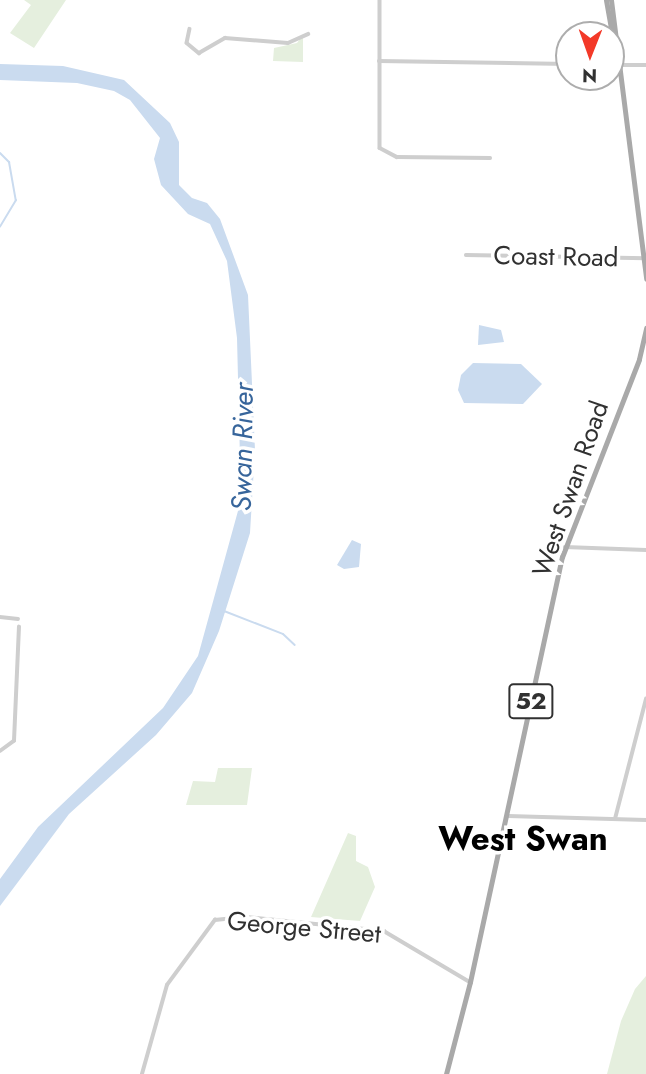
<!DOCTYPE html>
<style>
body{margin:0}
#map{position:relative;width:646px;height:1074px;overflow:hidden;background:#fff;font-family:Jost,sans-serif}
div>[style]{position:absolute}
[style*='--x']{left:calc(var(--x)*1px);top:calc(var(--y)*1px);width:calc(var(--w)*1px);rotate:calc(var(--a)*1deg)}
.green>*{inset:0;background:#e5efde}
.water>*{inset:0;background:#cadbef}
.stream>*{height:2px;margin:-1px;padding:0 1px;transform-origin:1px;border-radius:1px;background:#cadbef}
.minor>*{height:3.5px;margin:-1.75px;padding:0 1.75px;transform-origin:1.75px;border-radius:1.75px;background:#cecece}
.major>*{height:5px;margin:-2.5px;padding:0 2.5px;transform-origin:2.5px;border-radius:2.5px;background:#a9a9a9}
span{translate:-50% -50%;white-space:nowrap;text-align:center;line-height:1.15;-webkit-text-stroke:7px #fff;paint-order:stroke}
.shield-label span{padding:2px 5px;background:#fff;border:2px solid;border-radius:5px;-webkit-text-stroke-width:0}
.shield-label{font-size:24px;color:#313131;font-weight:700}
.street-label{font-size:26px;color:#313131}
.water-label{font-size:28px;color:#37659b;font-style:italic}
.district-label{font-size:33px;color:#000;font-weight:700}
.north{position:absolute;left:555px;top:21px;width:70px;height:70px;box-sizing:border-box;background:#fff;border:2px solid #adadad;border-radius:50%;rotate:181deg;font-size:19px;font-weight:700;line-height:28px;text-align:center;color:#313131}
.north::after{content:'';display:block;margin:auto;width:24px;height:32px;background:#f33928;clip-path:polygon(50% 0,100% 100%,50% 72%,0 100%)}
</style>
<div id="map">
<div class="green">
<div style="clip-path:polygon(24px 0,66px 0,34px 48px,10px 33px,31px 5px)"></div>
<div style="clip-path:polygon(303px 35px,303px 62px,273px 61px,274px 48px,297px 43px)"></div>
<div style="clip-path:polygon(218px 768px,252px 768px,247px 805px,186px 805px,193px 781px,215px 782px)"></div>
<div style="clip-path:polygon(348px 833px,356px 836px,356px 861px,368px 867px,375px 887px,360px 921px,311px 917px)"></div>
<div style="clip-path:polygon(646px 976px,646px 1074px,607px 1074px,621px 1021px,635px 989px)"></div>
</div>
<div class="water">
<div style="clip-path:polygon(0 64px,63px 66px,124px 80px,170px 123px,179px 142px,179px 185px,192px 198px,207px 203px,220px 219px,248px 295px,255px 450px,250px 533px,219px 631px,192px 693px,156px 735px,69px 814px,0 906px,0 879px,38px 827px,163px 708px,198px 656px,241px 500px,237px 338px,227px 261px,210px 224px,188px 214px,161px 185px,154px 159px,160px 138px,130px 100px,114px 91px,77px 83px,0 80px)"></div>
<div style="clip-path:polygon(479px 325px,501px 330px,504px 342px,478px 345px)"></div>
<div style="clip-path:polygon(473px 363px,521px 364px,542px 384px,523px 404px,464px 403px,458px 390px,461px 375px)"></div>
<div style="clip-path:polygon(352px 540px,361px 544px,359px 567px,344px 569px,337px 565px)"></div>
</div>
<div class="stream">
<div style="--x:0;--y:153;--w:13;--a:45"></div>
<div style="--x:9;--y:162;--w:39;--a:80"></div>
<div style="--x:16;--y:200;--w:31;--a:121"></div>
<div style="--x:224;--y:611;--w:63;--a:21.3"></div>
<div style="--x:283;--y:634;--w:16;--a:43"></div>
</div>
<div class="minor">
<div style="--x:380;--y:0;--w:148;--a:90"></div>
<div style="--x:380;--y:148;--w:19;--a:28"></div>
<div style="--x:397;--y:157;--w:93;--a:0.6"></div>
<div style="--x:190;--y:29;--w:14;--a:102"></div>
<div style="--x:187;--y:43;--w:16;--a:40"></div>
<div style="--x:199;--y:53;--w:30;--a:-30"></div>
<div style="--x:225;--y:38;--w:63;--a:4.5"></div>
<div style="--x:288;--y:43;--w:22;--a:-24"></div>
<div style="--x:379;--y:61;--w:190;--a:0.9"></div>
<div style="--x:611;--y:65;--w:35;--a:0"></div>
<div style="--x:466;--y:255;--w:180;--a:1"></div>
<div style="--x:565;--y:547;--w:81;--a:2.1"></div>
<div style="--x:0;--y:617;--w:18;--a:6"></div>
<div style="--x:0;--y:751;--w:17;--a:-36"></div>
<div style="--x:14;--y:741;--w:114;--a:-87.5"></div>
<div style="--x:507;--y:816;--w:139;--a:1.6"></div>
<div style="--x:615;--y:819;--w:124;--a:-75.5"></div>
<div style="--x:142;--y:1074;--w:92;--a:-74.3"></div>
<div style="--x:167;--y:985;--w:81;--a:-53.6"></div>
<div style="--x:215;--y:920;--w:31;--a:-6"></div>
<div style="--x:246;--y:917;--w:139;--a:5.8"></div>
<div style="--x:384;--y:931;--w:100;--a:30.7"></div>
</div>
<div class="major">
<div style="--x:606;--y:0;--w:29;--a:80"></div>
<div style="--x:611;--y:0;--w:281;--a:82.8"></div>
<div style="--x:446;--y:1074;--w:95;--a:-75.4"></div>
<div style="--x:470;--y:982;--w:435;--a:-77.8"></div>
<div style="--x:562;--y:557;--w:212;--a:-68.7"></div>
<div style="--x:639;--y:359;--w:32;--a:-77"></div>
</div>
<div class="shield-label">
<span style="left:531px;top:701px">52</span>
</div>
<div class="street-label">
<span style="left:556px;top:257px;rotate:1deg">Coast Road</span>
<span style="left:571px;top:489px;rotate:-71deg">West Swan Road</span>
<span style="left:304px;top:928px;rotate:5deg">George Street</span>
</div>
<div class="water-label">
<span style="left:243px;top:447px;rotate:-89deg">Swan River</span>
</div>
<div class="district-label">
<span style="left:523px;top:839px">West Swan</span>
</div>
<div class="north">N</div>
</div>
